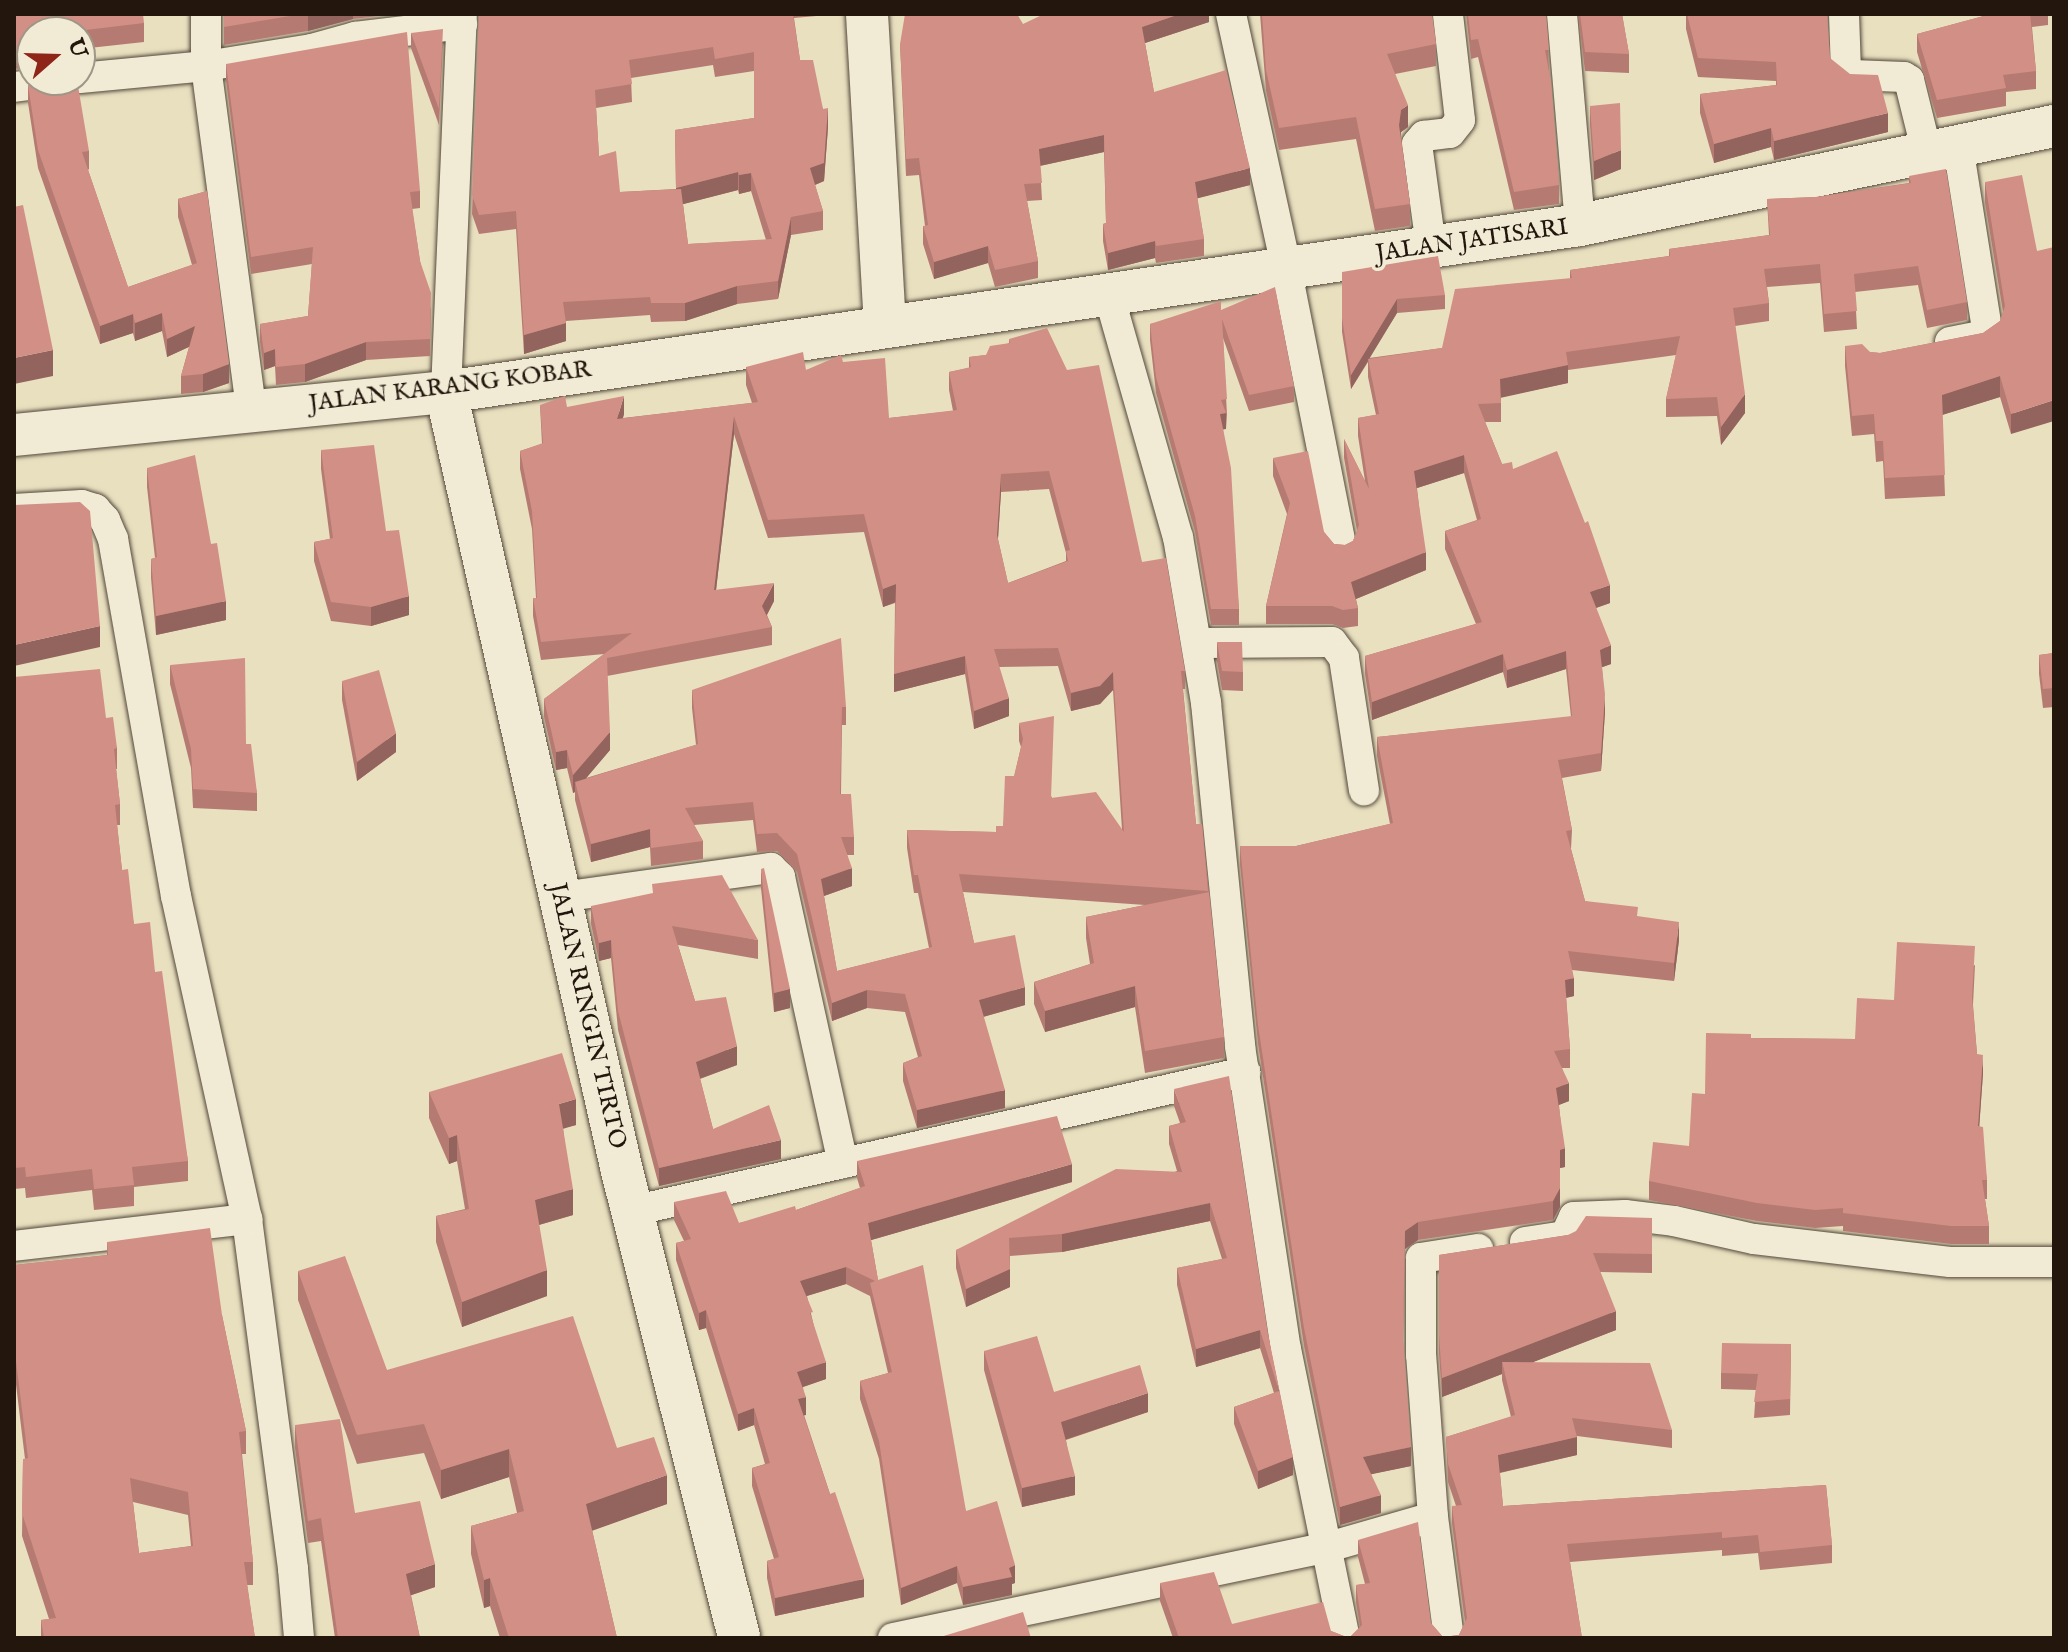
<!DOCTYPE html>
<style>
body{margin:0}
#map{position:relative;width:2068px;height:1652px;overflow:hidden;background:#e9e0c0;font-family:"IM FELL English",serif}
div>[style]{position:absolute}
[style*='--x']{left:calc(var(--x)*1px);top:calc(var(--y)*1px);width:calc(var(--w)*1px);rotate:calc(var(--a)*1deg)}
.roads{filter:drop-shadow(0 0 2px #54483a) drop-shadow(0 0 2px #54483a)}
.street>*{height:30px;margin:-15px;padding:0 15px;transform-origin:15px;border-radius:15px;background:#f1ebd6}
.secondary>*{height:42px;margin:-21px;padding:0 21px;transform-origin:21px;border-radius:21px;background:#f1ebd6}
.wall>*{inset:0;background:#b57b72}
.shaded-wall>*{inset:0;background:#93645d}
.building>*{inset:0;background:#d28f85}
span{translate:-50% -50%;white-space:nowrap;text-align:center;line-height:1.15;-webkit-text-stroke:7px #f1ebd6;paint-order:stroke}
.street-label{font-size:24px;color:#23160d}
.frame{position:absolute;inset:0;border:16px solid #23160d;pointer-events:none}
.north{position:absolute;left:16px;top:16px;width:80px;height:80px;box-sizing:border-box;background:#f1ebd6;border:2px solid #9f9686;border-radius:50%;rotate:70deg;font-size:22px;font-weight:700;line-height:32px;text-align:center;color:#23160d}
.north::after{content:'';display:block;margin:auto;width:28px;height:36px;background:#8f2418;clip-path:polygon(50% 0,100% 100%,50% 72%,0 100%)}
</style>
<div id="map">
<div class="roads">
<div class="street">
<div style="--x:206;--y:14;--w:52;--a:90"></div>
<div style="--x:206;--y:66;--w:347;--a:82.5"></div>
<div style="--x:1231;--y:14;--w:259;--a:77.7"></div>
<div style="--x:1286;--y:267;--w:284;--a:78.8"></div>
<div style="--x:1562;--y:14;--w:212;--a:85.1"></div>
<div style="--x:1844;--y:14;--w:56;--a:88"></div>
<div style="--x:1846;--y:70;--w:8;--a:40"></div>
<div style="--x:1852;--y:75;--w:52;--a:2.2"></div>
<div style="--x:1904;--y:77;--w:6;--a:31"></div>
<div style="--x:1909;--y:80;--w:75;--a:76.1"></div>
<div style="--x:80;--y:78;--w:127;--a:-5.4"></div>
<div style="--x:206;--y:66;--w:107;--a:-9.1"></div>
<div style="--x:312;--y:49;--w:45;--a:-15.6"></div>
<div style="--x:355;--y:37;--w:108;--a:-6.9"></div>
<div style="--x:14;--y:87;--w:53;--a:-7.5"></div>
<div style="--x:1431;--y:246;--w:103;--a:-97.8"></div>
<div style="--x:1417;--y:144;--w:11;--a:-49"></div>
<div style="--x:1424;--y:136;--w:26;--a:-7"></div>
<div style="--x:1450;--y:133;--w:16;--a:-52"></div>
<div style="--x:1460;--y:120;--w:107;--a:-96.5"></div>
<div style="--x:1108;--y:292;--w:255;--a:74.1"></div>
<div style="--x:1178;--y:537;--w:168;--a:80.4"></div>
<div style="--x:1206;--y:703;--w:345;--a:84.3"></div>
<div style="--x:1240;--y:1046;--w:306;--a:81.4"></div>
<div style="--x:1286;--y:1349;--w:295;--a:78.5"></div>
<div style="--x:1950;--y:342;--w:31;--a:-11"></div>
<div style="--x:1980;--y:336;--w:10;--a:-45"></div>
<div style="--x:1987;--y:329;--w:185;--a:-99"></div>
<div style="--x:446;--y:392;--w:378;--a:-87.6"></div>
<div style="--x:14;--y:509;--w:68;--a:-3.4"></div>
<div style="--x:82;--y:505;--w:14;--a:17"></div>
<div style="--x:95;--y:509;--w:15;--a:48"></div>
<div style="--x:105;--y:520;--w:21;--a:67"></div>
<div style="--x:113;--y:539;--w:363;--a:80"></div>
<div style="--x:176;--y:896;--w:331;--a:77.6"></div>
<div style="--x:247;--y:1219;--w:353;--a:82.5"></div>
<div style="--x:293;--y:1569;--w:69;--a:85"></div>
<div style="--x:1202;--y:643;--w:130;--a:-0.4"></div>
<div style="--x:1332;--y:642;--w:20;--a:53"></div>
<div style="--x:1344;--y:658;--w:134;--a:81.4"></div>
<div style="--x:561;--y:897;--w:212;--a:-7.9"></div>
<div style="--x:771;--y:868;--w:13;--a:45"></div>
<div style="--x:780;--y:877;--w:293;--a:77.6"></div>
<div style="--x:632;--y:1211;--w:629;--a:-12.78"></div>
<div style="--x:1525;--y:1242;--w:40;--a:-8.5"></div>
<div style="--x:1565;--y:1236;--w:21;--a:-65"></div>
<div style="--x:1574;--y:1217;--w:51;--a:-2.2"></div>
<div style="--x:1625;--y:1215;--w:49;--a:7"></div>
<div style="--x:1674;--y:1221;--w:82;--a:12.7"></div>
<div style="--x:1754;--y:1239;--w:197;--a:6.7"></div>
<div style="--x:1950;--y:1262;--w:104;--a:0"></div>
<div style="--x:14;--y:1246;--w:235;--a:-6.6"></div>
<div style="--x:1433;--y:1517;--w:122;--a:82.5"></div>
<div style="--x:893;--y:1638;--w:441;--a:-11.8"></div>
<div style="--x:1325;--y:1548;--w:112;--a:-16"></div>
<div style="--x:1433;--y:1517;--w:162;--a:-94.2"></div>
<div style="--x:1421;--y:1355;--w:97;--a:-90"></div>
<div style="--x:1421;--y:1258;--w:58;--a:-9"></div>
</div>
<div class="secondary">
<div style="--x:867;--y:14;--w:312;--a:86.7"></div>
<div style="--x:446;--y:392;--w:799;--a:77.27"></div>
<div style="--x:622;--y:1171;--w:481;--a:75.9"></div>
<div style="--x:14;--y:435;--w:434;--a:-5.7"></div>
<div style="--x:446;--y:392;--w:1146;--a:-8.38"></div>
<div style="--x:1580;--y:225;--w:484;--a:-11.8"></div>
</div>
</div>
<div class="wall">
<div style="clip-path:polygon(14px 14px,144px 23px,144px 42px,80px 49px,80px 32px,32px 32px,32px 67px,14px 69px)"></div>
<div style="clip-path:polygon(224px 14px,395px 14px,353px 19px,308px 31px,224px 45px)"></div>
<div style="clip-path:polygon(evenodd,479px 14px,839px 14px,794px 18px,800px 60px,823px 109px,828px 127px,824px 181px,815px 185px,823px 211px,823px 230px,791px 235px,778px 299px,737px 304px,685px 321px,651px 322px,650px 315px,566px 321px,566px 341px,524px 354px,516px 229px,479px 234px,472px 214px,479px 14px,713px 65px,715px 77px,754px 71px,754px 118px,675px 130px,676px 189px,620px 192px,599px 156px,596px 108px,632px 102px,631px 78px,713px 65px,479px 14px,738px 190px,739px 194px,751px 191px,766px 240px,688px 244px,683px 204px,738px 190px)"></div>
<div style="clip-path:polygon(1209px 14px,1209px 22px,1145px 43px,1154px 92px,1250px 185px,1197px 198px,1204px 239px,1204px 256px,1156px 263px,1155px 258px,1108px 270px,1103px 241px,1103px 224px,1106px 223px,1104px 152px,1040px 166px,1042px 200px,1027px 201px,1038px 261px,1038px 278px,995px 287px,988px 263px,934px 279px,923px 244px,923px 226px,925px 226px,919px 175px,906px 176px,900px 44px,1023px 24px)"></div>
<div style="clip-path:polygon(1260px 14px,1432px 14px,1436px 44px,1436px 66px,1395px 74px,1408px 127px,1401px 132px,1401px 136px,1410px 204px,1410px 226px,1375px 231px,1356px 139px,1279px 150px,1266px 91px)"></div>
<div style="clip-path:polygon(1466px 14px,1546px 14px,1549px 68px,1559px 185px,1559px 204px,1514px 210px,1478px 57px,1471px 59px)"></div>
<div style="clip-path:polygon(1578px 14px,1622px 14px,1629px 54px,1629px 73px,1585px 71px)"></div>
<div style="clip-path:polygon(1686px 14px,1827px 14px,1830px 58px,1888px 132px,1774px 160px,1771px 147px,1714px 163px,1700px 113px,1700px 94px,1776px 85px,1776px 81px,1698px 77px,1686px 29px)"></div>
<div style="clip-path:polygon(1991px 14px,2048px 14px,2048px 25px,2032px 27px,2036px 71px,2036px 89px,2006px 92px,2006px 106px,1937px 118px,1917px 52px,1917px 34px)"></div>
<div style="clip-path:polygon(411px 33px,443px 44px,439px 125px,411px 48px)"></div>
<div style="clip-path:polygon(226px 64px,420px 191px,420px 208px,412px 209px,420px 261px,431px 310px,430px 356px,366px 360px,305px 382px,276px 385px,275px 366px,264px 370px,260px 342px,260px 324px,308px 316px,312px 264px,251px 274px,226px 81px)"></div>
<div style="clip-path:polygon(28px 85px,89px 151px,89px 169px,88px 170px,128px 287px,192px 265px,178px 217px,178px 199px,207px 191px,229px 383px,203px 392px,181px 394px,181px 376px,189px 347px,167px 357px,162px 331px,135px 341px,133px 333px,100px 344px,38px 168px,28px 103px)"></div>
<div style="clip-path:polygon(1590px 106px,1621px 169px,1594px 180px,1590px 125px)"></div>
<div style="clip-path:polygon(1909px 176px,1967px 302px,1967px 320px,1927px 328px,1918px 285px,1855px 292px,1857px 329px,1824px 332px,1820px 283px,1767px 287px,1769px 303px,1769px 321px,1735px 326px,1745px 413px,1721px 445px,1717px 416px,1666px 417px,1666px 399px,1676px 355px,1568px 370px,1568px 383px,1501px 397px,1501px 422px,1485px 422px,1502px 464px,1513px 469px,1610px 603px,1596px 608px,1611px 664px,1602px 667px,1605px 712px,1601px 771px,1562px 778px,1572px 830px,1571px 849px,1585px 901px,1638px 917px,1679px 940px,1674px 981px,1572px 970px,1574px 996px,1566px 998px,1570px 1049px,1570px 1068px,1562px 1068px,1569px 1101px,1559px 1105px,1565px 1167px,1560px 1168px,1560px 1207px,1553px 1220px,1418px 1240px,1405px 1249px,1403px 1341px,1411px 1466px,1371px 1474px,1381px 1513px,1340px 1525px,1304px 1346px,1258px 1044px,1240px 865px,1240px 846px,1296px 846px,1390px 824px,1377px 756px,1377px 737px,1571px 717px,1566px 669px,1507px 688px,1503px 672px,1372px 720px,1365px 674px,1365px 656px,1476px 624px,1445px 549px,1445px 531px,1477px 520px,1464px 473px,1417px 488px,1426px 570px,1356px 599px,1358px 608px,1358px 626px,1343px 628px,1332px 624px,1266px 624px,1266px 606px,1287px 514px,1273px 476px,1273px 458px,1324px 532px,1334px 544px,1345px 545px,1353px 541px,1357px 531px,1344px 458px,1344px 439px,1365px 481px,1358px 436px,1358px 418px,1376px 415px,1368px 377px,1368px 362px,1351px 389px,1342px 332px,1342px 272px,1445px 295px,1445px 309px,1397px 313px,1369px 358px,1442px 348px,1570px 279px,1570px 270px,1669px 256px,1669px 249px,1769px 235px,1767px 199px,1816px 197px,1909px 183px)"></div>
<div style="clip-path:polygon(1985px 182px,2037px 251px,2011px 434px,2000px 397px,1942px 415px,1945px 496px,1885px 499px,1883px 461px,1876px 462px,1874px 434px,1852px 436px,1845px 366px,1845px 346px,1870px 352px,1880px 353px,1983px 333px,2000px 321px,2003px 312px,1985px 203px)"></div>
<div style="clip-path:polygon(1221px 310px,1294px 386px,1294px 402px,1249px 411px,1223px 338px,1227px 415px,1226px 429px,1223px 429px,1239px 609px,1239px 625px,1211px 625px,1195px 532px,1156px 393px,1150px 340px,1150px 324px)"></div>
<div style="clip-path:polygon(evenodd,1009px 339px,1142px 562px,1185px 671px,1185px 689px,1183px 689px,1196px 824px,1202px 824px,1224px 1037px,1224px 1058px,1145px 1073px,1135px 1007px,1045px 1032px,1034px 1004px,1034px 982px,1090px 964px,1086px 938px,1086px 917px,1145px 905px,963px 892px,974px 943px,1025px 1005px,983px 1017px,1005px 1108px,917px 1128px,903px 1081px,903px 1063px,918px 1057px,905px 1012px,867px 1008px,832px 1021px,797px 872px,777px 851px,757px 852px,753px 820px,694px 825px,703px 841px,703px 859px,651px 866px,650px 847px,591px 862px,575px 800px,575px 792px,573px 793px,567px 768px,556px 770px,544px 717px,544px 699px,604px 654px,541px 660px,533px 616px,533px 598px,536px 598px,532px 529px,520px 469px,520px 451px,542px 444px,540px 405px,624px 414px,623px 418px,752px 403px,746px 385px,746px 367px,806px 370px,843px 362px,889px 418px,953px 411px,949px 390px,949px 372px,969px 368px,969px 357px,986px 355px,1009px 343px,1009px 339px,734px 434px,768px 538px,864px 532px,883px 607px,895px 603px,894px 692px,965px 674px,974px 729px,1009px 716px,999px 667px,1058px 666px,1071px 711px,1100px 704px,1113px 690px,1122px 830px,1052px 798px,1019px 723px,1019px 741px,1021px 747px,1003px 826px,996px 832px,907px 830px,907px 848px,914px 893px,918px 893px,929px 948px,837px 971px,824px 896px,852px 886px,847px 855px,854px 855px,854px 837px,841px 794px,842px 725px,846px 725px,846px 707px,692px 690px,692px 708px,696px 745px,586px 778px,610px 750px,607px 676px,772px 645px,772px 627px,767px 615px,774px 601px,716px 590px,734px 434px,1009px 339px,1049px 489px,1066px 553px,1066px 561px,1008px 583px,998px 539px,1001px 492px,1049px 489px)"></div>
<div style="clip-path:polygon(321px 450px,386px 531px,409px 615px,371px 626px,331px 621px,314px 561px,314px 542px,330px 539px,321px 469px)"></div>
<div style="clip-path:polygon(147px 468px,211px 544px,226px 620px,156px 635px,151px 578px,151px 559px,155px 558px,147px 487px)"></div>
<div style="clip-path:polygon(1217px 642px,1243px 672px,1243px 691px,1222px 690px,1217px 661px)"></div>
<div style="clip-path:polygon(2054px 653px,2054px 707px,2043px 708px,2039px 674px,2039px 655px)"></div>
<div style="clip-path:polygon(170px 665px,246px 744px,257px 793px,257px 811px,193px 808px,191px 768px,170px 684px)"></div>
<div style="clip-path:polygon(14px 677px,106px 718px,117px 748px,117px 769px,116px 769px,120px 804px,120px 825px,117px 825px,122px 870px,134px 924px,155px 972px,188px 1161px,188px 1181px,134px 1187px,134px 1206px,94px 1210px,92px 1190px,26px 1198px,25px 1188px,14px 1189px)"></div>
<div style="clip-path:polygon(342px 681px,396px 752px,357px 781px,342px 700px)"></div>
<div style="clip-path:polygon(761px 869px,790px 1008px,774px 1012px,761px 888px)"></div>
<div style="clip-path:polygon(591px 906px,758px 940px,758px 959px,678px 945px,695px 1001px,737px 1065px,700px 1079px,713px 1129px,781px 1159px,659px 1186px,618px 1030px,611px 958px,599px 961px,591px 924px)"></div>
<div style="clip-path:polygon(1975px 965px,1973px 1005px,1977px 1054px,1983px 1073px,1979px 1127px,1987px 1180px,1987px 1199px,1985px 1199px,1989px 1226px,1989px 1244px,1951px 1244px,1843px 1231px,1843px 1226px,1815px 1228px,1757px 1221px,1649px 1200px,1649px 1181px,1689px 1146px,1705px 1094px,1751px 1038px,1855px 1039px,1894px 1000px)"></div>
<div style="clip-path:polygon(1174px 1089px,1268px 1334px,1293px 1475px,1258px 1489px,1234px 1424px,1234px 1407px,1274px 1393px,1260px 1348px,1196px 1367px,1177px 1285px,1177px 1268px,1222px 1259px,1210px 1221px,1062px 1252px,1010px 1256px,1010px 1287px,966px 1307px,956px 1268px,956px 1250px,1177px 1171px,1169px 1144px,1169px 1126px,1180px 1123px,1174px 1106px)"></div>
<div style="clip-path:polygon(429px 1092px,576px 1125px,563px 1128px,573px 1215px,539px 1225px,547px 1296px,462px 1327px,436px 1242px,436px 1216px,465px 1209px,457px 1161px,449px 1164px,429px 1118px)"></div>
<div style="clip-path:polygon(857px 1161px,1072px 1182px,871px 1240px,878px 1280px,966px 1511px,1015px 1583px,1012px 1584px,1012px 1595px,963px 1605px,957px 1583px,901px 1605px,879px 1459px,860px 1399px,860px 1381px,888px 1373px,870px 1296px,846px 1284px,807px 1296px,826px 1379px,803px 1387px,806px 1415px,804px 1415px,864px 1597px,775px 1616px,767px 1578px,767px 1561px,774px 1559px,752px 1486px,752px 1468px,765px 1464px,754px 1425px,738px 1431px,706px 1328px,699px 1330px,676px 1260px,676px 1243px,684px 1241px,674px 1220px,674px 1202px,739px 1223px,796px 1210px,860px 1188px,857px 1178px)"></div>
<div style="clip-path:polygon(1652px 1218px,1652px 1273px,1600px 1272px,1616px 1330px,1533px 1362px,1672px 1430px,1672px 1448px,1577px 1436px,1577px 1455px,1500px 1473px,1503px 1506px,1826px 1485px,1832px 1545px,1832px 1563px,1760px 1570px,1758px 1553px,1722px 1556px,1722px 1550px,1570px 1562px,1582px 1638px,1173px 1638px,1160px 1601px,1160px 1583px,1232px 1624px,1331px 1631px,1349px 1638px,1360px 1627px,1356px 1603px,1356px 1585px,1365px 1584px,1358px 1557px,1358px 1540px,1443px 1637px,1459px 1635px,1465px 1622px,1452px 1524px,1452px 1506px,1456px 1506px,1448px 1482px,1446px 1437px,1511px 1417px,1502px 1380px,1502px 1374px,1442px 1397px,1439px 1354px,1439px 1255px,1568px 1235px)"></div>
<div style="clip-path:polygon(evenodd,107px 1242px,222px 1315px,246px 1431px,246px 1454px,242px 1454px,253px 1562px,253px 1585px,247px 1585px,255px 1638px,41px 1638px,41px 1620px,49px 1619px,22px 1536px,23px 1459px,25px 1459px,14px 1368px,14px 1265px,107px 1255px,107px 1242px,133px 1502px,188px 1515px,191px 1546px,139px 1553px,133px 1502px)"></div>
<div style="clip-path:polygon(298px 1271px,387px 1370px,617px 1448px,667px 1504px,592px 1530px,617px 1638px,500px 1638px,490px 1606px,484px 1608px,471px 1554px,471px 1526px,517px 1513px,509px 1477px,441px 1499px,424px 1453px,357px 1464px,298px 1300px)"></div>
<div style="clip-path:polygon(1791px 1344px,1790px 1415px,1754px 1418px,1756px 1390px,1721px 1389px,1721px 1373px)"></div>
<div style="clip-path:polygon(984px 1351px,1054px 1392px,1148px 1412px,1066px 1440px,1075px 1495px,1022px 1507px,984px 1370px)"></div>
<div style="clip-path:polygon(295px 1425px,355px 1513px,435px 1587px,411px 1595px,420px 1638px,335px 1638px,321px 1541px,308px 1543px,295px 1448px)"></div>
</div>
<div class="shaded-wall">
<div style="clip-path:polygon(308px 14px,353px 14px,353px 19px,308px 31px)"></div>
<div style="clip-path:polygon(1180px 14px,1209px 14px,1209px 22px,1142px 44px,1142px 27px)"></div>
<div style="clip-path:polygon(1408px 105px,1408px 127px,1401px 132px,1399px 146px,1399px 125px,1401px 110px)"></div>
<div style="clip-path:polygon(828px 108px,828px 127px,824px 181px,810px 187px,810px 168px)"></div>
<div style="clip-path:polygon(1888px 113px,1888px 132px,1774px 160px,1774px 141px)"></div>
<div style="clip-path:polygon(1771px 128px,1771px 147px,1714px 163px,1714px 144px)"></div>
<div style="clip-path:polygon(1104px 135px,1104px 152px,1039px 166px,1039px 149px)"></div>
<div style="clip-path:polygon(1621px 150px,1621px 169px,1594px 180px,1594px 161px)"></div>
<div style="clip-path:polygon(1250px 168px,1250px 185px,1195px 199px,1195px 182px)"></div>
<div style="clip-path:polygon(738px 172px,738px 190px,676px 206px,676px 188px)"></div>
<div style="clip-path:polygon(751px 173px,751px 191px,739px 194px,739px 175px)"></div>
<div style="clip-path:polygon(791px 217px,791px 235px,778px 299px,778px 281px)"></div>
<div style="clip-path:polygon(1155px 241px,1155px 258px,1108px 270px,1108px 253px)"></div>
<div style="clip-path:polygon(988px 246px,988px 263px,934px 279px,934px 262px)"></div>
<div style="clip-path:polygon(737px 286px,737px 304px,685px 321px,685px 303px)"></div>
<div style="clip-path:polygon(1397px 299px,1397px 313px,1351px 389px,1351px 375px)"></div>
<div style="clip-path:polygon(162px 313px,162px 331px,135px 341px,135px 323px)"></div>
<div style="clip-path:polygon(133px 314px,133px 333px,100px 344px,100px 326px)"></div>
<div style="clip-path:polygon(566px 323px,566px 341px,524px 354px,524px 335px)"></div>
<div style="clip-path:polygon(195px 326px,195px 344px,167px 357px,167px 339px)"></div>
<div style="clip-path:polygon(366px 342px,366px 360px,305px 382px,305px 364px)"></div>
<div style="clip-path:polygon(275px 349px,275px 366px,264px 370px,264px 353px)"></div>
<div style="clip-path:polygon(53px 350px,53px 376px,14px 384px,14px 358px)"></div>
<div style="clip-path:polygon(229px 364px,229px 383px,203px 392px,203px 374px)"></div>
<div style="clip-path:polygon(1568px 365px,1568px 383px,1500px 398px,1500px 379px)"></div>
<div style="clip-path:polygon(2000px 376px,2000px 397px,1942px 415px,1942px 395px)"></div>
<div style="clip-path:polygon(1745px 394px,1745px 413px,1721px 445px,1721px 427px)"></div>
<div style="clip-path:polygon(624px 396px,624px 414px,617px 437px,617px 419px)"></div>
<div style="clip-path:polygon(2054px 400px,2054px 421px,2011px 434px,2011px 414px)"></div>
<div style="clip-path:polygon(1226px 413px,1226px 429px,1220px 430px,1220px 414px)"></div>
<div style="clip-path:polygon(734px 416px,734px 434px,714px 608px,714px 590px)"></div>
<div style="clip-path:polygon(1464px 455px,1464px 473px,1414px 489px,1414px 471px)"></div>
<div style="clip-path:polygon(1001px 474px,1001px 492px,997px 553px,997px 535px)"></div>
<div style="clip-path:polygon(1426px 552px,1426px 570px,1351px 601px,1351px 582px)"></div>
<div style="clip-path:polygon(774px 583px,774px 601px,762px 624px,762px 606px)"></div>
<div style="clip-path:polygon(896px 584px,896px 602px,883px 607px,883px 589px)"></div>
<div style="clip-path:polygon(1610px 585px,1610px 603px,1590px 610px,1590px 592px)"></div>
<div style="clip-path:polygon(409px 596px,409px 615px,371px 626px,371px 607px)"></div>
<div style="clip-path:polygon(226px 601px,226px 620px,156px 635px,156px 616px)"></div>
<div style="clip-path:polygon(100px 626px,100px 647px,14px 666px,14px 645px)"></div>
<div style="clip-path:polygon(1611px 645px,1611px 664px,1600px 668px,1600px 650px)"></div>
<div style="clip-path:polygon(1566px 651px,1566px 669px,1507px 688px,1507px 670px)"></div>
<div style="clip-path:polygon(1503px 654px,1503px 672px,1372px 720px,1372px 702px)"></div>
<div style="clip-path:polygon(965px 656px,965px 674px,894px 692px,894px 674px)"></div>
<div style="clip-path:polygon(1113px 672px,1113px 690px,1100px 704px,1071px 711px,1071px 693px)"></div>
<div style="clip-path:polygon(1605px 694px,1605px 712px,1601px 771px,1601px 753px)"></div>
<div style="clip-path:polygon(1009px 698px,1009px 716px,974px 729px,974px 711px)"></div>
<div style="clip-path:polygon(610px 732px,610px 750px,577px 789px,575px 782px,575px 792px,573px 793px,573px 775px)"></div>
<div style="clip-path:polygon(396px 733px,396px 752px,357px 781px,357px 762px)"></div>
<div style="clip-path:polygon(567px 750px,567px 768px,556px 770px,556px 752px)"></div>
<div style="clip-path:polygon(650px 829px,650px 847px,591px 862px,591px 844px)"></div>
<div style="clip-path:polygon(852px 868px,852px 886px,821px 897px,821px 879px)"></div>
<div style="clip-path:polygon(1679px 922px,1679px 940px,1674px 981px,1674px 963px)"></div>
<div style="clip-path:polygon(611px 940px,611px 958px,599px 961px,599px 943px)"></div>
<div style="clip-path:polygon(1574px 978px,1574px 996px,1565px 998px,1565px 980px)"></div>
<div style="clip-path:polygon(1135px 986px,1135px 1007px,1045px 1032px,1045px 1011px)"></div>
<div style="clip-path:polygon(1025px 987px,1025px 1005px,979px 1018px,979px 1000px)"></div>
<div style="clip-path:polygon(790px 989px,790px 1008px,774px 1012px,774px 993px)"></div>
<div style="clip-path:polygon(867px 990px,867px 1008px,832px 1021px,832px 1003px)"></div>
<div style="clip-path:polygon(737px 1046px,737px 1065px,696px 1080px,696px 1062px)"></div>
<div style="clip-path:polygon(1983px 1055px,1983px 1073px,1978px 1145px,1978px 1126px)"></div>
<div style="clip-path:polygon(1569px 1083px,1569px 1101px,1556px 1106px,1556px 1088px)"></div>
<div style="clip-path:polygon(1005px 1090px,1005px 1108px,917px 1128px,917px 1110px)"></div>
<div style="clip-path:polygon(576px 1099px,576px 1125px,559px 1130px,559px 1104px)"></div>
<div style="clip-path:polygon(457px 1135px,457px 1161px,449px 1164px,449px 1138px)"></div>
<div style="clip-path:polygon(781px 1140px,781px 1159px,659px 1186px,659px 1168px)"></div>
<div style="clip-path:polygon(1565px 1148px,1565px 1167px,1560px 1168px,1560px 1150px)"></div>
<div style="clip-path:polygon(1072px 1164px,1072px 1182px,868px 1241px,868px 1223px)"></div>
<div style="clip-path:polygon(1560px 1188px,1560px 1207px,1553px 1220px,1553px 1201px)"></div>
<div style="clip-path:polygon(573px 1189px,573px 1215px,535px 1226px,535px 1200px)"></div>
<div style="clip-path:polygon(1210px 1203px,1210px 1221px,1062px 1252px,1062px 1234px)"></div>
<div style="clip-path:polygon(1418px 1222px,1418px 1240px,1405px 1249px,1405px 1231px)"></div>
<div style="clip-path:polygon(846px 1267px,846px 1284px,800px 1298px,800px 1281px)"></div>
<div style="clip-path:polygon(1010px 1269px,1010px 1287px,966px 1307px,966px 1289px)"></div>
<div style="clip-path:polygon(547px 1270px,547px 1296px,462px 1327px,462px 1302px)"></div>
<div style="clip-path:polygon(706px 1310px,706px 1328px,699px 1330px,699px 1313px)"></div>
<div style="clip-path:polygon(1616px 1311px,1616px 1330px,1505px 1373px,1502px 1362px,1502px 1374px,1442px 1397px,1442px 1378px)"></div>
<div style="clip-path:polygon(1260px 1330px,1260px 1348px,1196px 1367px,1196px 1349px)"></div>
<div style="clip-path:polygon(826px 1362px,826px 1379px,797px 1389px,797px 1372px)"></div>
<div style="clip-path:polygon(1148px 1393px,1148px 1412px,1061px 1441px,1061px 1422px)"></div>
<div style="clip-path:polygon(806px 1397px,806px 1415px,798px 1417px,798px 1399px)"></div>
<div style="clip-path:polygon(754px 1408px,754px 1425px,738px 1431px,738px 1414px)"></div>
<div style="clip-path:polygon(1577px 1437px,1577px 1455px,1498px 1473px,1498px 1455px)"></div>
<div style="clip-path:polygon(1411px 1447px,1411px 1466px,1363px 1476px,1363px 1457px)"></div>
<div style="clip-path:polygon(509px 1449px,509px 1477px,441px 1499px,441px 1470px)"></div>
<div style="clip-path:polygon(1293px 1457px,1293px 1475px,1258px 1489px,1258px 1471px)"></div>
<div style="clip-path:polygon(667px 1475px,667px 1504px,586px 1533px,586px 1504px)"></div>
<div style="clip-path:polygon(1075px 1476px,1075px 1495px,1022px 1507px,1022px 1488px)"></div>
<div style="clip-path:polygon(1381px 1495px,1381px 1513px,1340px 1525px,1340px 1507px)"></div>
<div style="clip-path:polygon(435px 1564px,435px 1587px,406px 1597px,406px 1574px)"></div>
<div style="clip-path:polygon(1015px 1565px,1015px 1583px,1012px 1584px,1012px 1595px,963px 1605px,963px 1587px)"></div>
<div style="clip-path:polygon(957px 1566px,957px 1583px,901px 1605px,901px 1588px)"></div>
<div style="clip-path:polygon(490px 1578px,490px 1606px,484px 1608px,484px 1580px)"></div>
<div style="clip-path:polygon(864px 1579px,864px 1597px,775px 1616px,775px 1598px)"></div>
</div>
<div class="building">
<div style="clip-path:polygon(14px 14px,143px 14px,144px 23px,69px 32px,32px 32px,32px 49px,14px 51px)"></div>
<div style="clip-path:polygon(224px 14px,302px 14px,224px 27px)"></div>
<div style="clip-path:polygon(evenodd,479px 14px,793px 14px,800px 60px,813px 60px,823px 109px,828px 108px,824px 163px,810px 168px,823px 211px,791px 217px,778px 281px,737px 286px,685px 303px,651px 303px,650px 297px,563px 302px,566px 323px,524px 335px,516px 211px,479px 215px,472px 195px,479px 14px,713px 47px,715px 59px,754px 52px,754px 118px,675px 130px,676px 188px,738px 172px,739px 175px,751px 173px,772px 239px,688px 244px,681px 189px,620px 192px,616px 151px,599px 156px,595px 90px,632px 84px,629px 60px,713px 47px)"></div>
<div style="clip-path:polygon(905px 14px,1017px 14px,1023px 24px,1044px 14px,1180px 14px,1142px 27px,1154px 92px,1226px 70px,1250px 168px,1195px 182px,1204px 239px,1156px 246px,1155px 241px,1108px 253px,1103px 224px,1106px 223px,1104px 135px,1039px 149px,1042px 183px,1024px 184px,1038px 261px,995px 270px,988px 246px,934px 262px,923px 226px,928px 225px,919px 158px,906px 159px,900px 44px)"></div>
<div style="clip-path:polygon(1262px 14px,1432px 14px,1436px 44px,1387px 54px,1408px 105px,1401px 110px,1399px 125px,1410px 204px,1375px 209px,1356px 117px,1279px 128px,1266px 70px)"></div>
<div style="clip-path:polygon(1468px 14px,1546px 14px,1549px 50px,1545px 50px,1551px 82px,1559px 185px,1514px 192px,1478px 39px,1471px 40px)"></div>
<div style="clip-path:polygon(1580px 14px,1622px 14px,1629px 54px,1585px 52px)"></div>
<div style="clip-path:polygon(1687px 14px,1827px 14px,1830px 58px,1850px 74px,1878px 75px,1888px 113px,1774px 141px,1771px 128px,1714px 144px,1700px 94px,1777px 85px,1776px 62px,1698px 58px)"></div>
<div style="clip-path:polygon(1991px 14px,2030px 14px,2036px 71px,2003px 75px,2006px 88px,1937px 100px,1917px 34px)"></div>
<div style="clip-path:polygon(443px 29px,439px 109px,411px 33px)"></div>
<div style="clip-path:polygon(407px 32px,420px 191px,410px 192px,420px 261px,431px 293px,430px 339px,366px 342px,305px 364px,276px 367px,275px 349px,264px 353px,260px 324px,308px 316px,313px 247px,251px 257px,226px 64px)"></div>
<div style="clip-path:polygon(58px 80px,77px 80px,89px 151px,82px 152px,128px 287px,197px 263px,178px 199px,207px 191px,229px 364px,203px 374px,181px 376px,195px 326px,167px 339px,162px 313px,135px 323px,133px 314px,100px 326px,38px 150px,28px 85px)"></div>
<div style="clip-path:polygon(1620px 103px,1621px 150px,1594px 161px,1590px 106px)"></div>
<div style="clip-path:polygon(1946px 169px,1967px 302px,1927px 310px,1918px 266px,1854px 274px,1857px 311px,1824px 314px,1820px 264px,1764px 269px,1769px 303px,1733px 308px,1745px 394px,1721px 427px,1717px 397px,1666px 399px,1680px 336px,1566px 352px,1568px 365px,1500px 379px,1501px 403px,1478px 404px,1502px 464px,1512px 462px,1513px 469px,1557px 451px,1585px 523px,1588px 521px,1610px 585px,1590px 592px,1611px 645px,1600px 650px,1605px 694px,1601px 753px,1558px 760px,1572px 830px,1566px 831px,1585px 901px,1638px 907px,1637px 916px,1679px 922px,1674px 963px,1568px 951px,1574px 978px,1565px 980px,1570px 1049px,1554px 1051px,1569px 1083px,1556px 1088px,1565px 1148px,1560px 1150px,1560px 1188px,1553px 1201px,1418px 1222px,1405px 1231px,1403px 1337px,1411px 1447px,1363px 1457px,1381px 1495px,1340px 1507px,1304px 1328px,1258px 1025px,1240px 846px,1296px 846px,1393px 823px,1377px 737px,1572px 716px,1566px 651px,1507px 670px,1503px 654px,1372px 702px,1365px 656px,1482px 622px,1445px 531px,1481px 519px,1464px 455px,1414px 471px,1426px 552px,1351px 582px,1358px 608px,1343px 610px,1332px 606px,1266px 606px,1290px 503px,1273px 458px,1308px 451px,1324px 532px,1334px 544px,1345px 545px,1353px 541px,1359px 525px,1344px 439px,1369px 489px,1358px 418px,1379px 414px,1368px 359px,1442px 348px,1455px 289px,1572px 278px,1570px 270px,1670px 256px,1669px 249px,1770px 235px,1767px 199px,1816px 197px,1911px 183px,1909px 176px)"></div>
<div style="clip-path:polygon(2022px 175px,2037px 251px,2054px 247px,2054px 400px,2011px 414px,2000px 376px,1942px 395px,1945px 475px,1885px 478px,1883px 441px,1876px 441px,1874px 414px,1852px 416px,1845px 346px,1862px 344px,1870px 352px,1880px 353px,1983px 333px,2000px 321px,2005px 306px,1985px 182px)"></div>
<div style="clip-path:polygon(23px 205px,53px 350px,14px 358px,14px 207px)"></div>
<div style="clip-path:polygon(1438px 256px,1445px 295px,1397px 299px,1351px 375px,1342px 318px,1342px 272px)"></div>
<div style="clip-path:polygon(1275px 287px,1294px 386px,1249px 395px,1222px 319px,1227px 399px,1221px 400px,1226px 413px,1220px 414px,1231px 468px,1239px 609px,1211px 609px,1195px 516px,1156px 377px,1150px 324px,1221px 301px,1221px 310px)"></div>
<div style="clip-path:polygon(evenodd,1047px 328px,1067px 370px,1099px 365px,1142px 562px,1166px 558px,1185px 671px,1181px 671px,1196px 824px,1202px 824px,1208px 891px,959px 874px,974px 943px,1015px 935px,1025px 987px,979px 1000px,1005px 1090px,917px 1110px,903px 1063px,922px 1056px,905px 994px,867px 990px,832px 1003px,797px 854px,777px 833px,757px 834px,753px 802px,685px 808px,703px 841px,651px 848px,650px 829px,591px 844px,575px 782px,698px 744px,692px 690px,841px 638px,846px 707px,842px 707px,840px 794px,851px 794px,854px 837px,841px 837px,852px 868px,821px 879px,837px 971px,932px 947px,918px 875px,914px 875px,907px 830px,996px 832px,996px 826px,1003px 826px,1005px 776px,1014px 776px,1023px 739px,1019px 723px,1054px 716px,1051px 798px,1096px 792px,1124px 832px,1113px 672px,1100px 686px,1071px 693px,1058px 648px,994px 649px,1009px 698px,974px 711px,965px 656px,894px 674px,896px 584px,883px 589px,864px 514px,768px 520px,734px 416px,714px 590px,774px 583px,762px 606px,772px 627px,607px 658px,610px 732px,573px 775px,567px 750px,556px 752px,544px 699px,632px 633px,541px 642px,533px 598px,537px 598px,532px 511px,520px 451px,543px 443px,540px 405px,565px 396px,567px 407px,624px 396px,617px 419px,758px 402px,746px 367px,803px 352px,806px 370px,841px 355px,843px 362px,885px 358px,889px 418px,957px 410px,949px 372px,971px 367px,969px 357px,986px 355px,990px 346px,1010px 343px,1009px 339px,1047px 328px,1049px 471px,1070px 550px,1066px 551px,1068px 561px,1008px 583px,997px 535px,1001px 474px,1049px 471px)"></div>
<div style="clip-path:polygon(374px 445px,386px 531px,399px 530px,409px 596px,371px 607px,331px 602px,314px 542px,333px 538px,321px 450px)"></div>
<div style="clip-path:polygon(195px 455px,211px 544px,217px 543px,226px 601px,156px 616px,151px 559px,157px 557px,147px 468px)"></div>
<div style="clip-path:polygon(80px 502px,90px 511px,100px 626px,14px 645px,14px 505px)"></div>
<div style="clip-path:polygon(1217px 642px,1242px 642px,1243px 672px,1222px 671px)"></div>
<div style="clip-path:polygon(2054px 653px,2054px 688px,2043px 689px,2039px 655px)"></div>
<div style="clip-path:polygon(245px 658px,246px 744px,251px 744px,257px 793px,193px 789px,191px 749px,170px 665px)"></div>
<div style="clip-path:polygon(100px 669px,106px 718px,113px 717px,117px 748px,114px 749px,120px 804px,115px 805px,122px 870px,128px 869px,134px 924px,150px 922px,155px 972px,162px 971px,188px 1161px,132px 1167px,134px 1185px,94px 1189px,92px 1169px,26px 1177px,25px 1167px,14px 1168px,14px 677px)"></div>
<div style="clip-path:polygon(379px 670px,396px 733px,357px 762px,342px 681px)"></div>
<div style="clip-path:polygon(764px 868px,790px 989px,774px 993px,761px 869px)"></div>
<div style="clip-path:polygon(722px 875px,758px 940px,672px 926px,695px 1001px,726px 997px,737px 1046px,696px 1062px,713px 1129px,769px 1105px,781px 1140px,659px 1168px,618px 1011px,611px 940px,599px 943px,591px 906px,653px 893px,652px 884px)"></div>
<div style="clip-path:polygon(1209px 892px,1224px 1037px,1145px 1051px,1135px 986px,1045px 1011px,1034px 982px,1094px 963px,1086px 917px)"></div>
<div style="clip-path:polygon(1897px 942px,1975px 946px,1972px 997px,1977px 1054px,1983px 1055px,1978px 1126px,1983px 1127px,1987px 1180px,1982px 1180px,1989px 1226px,1951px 1226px,1843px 1213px,1843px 1208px,1815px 1210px,1757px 1203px,1649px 1181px,1653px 1142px,1689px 1146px,1692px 1093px,1705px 1094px,1706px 1033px,1751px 1034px,1751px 1038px,1855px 1039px,1857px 998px,1894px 1000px)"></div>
<div style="clip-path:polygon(562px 1053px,576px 1099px,559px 1104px,573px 1189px,535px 1200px,547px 1270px,462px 1302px,436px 1216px,469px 1209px,457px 1135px,449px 1138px,429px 1092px)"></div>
<div style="clip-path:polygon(1229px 1076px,1268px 1334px,1293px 1457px,1258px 1471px,1234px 1407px,1279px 1391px,1260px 1330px,1196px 1349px,1177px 1268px,1227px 1258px,1210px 1203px,1062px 1234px,1009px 1238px,1010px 1269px,966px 1289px,956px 1250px,1116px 1169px,1182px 1172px,1169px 1126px,1186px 1122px,1174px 1089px)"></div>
<div style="clip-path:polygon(1057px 1116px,1072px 1164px,868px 1223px,878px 1280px,923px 1265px,966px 1511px,997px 1501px,1015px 1565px,1009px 1568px,1012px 1577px,963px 1587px,957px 1566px,901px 1588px,879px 1441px,860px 1381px,892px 1372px,870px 1283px,875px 1281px,846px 1267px,800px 1281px,813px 1312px,810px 1313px,826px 1362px,797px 1372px,806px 1397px,798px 1399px,830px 1494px,835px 1492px,864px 1579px,775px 1598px,767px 1561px,779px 1557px,752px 1468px,770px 1463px,754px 1408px,738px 1414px,706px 1310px,699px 1313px,676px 1243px,691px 1239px,674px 1202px,726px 1191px,739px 1223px,795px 1206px,796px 1210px,865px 1186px,857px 1161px)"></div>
<div style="clip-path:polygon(1586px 1216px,1652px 1218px,1652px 1254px,1593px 1253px,1616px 1311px,1442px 1378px,1439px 1335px,1439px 1255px,1568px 1235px,1576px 1231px)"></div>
<div style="clip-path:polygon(evenodd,210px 1228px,222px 1315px,246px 1431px,239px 1432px,253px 1562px,244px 1562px,255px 1638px,44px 1638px,41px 1620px,56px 1618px,22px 1513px,23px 1459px,28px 1458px,14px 1345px,14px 1265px,108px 1255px,107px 1242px,210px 1228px,130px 1478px,188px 1492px,193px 1546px,139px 1553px,130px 1478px)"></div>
<div style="clip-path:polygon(345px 1256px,387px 1370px,573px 1316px,617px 1448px,654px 1437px,667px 1475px,586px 1504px,617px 1638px,509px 1638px,490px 1578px,484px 1580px,471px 1526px,524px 1511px,509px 1449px,441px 1470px,424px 1424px,357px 1435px,298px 1271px)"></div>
<div style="clip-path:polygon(1037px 1336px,1054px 1392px,1140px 1365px,1148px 1393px,1061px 1422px,1075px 1476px,1022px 1488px,984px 1351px)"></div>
<div style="clip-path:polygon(1722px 1343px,1791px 1344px,1790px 1399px,1754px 1402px,1758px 1374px,1721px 1373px)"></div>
<div style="clip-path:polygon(1502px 1362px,1650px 1363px,1672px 1430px,1572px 1418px,1577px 1437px,1498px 1455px,1503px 1506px,1826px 1485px,1832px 1545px,1760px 1552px,1758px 1535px,1722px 1538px,1722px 1532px,1567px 1544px,1582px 1638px,1179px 1638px,1160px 1583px,1214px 1572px,1232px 1624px,1323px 1602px,1331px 1631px,1349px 1638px,1362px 1625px,1356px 1585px,1370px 1583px,1358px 1540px,1418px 1522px,1431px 1623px,1443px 1637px,1459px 1635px,1467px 1618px,1452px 1506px,1462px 1505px,1448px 1464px,1446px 1437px,1515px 1415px)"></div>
<div style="clip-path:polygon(340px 1419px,355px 1513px,420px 1501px,435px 1564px,406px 1574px,420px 1638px,338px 1638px,321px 1518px,308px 1521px,295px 1425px)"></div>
<div style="clip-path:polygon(1023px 1612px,1031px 1638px,937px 1638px)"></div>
</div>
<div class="street-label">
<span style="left:1472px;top:241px;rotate:-8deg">JALAN JATISARI</span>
<span style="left:450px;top:387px;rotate:-7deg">JALAN KARANG KOBAR</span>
<span style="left:587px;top:1016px;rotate:77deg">JALAN RINGIN TIRTO</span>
</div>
<div class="frame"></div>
<div class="north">U</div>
</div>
